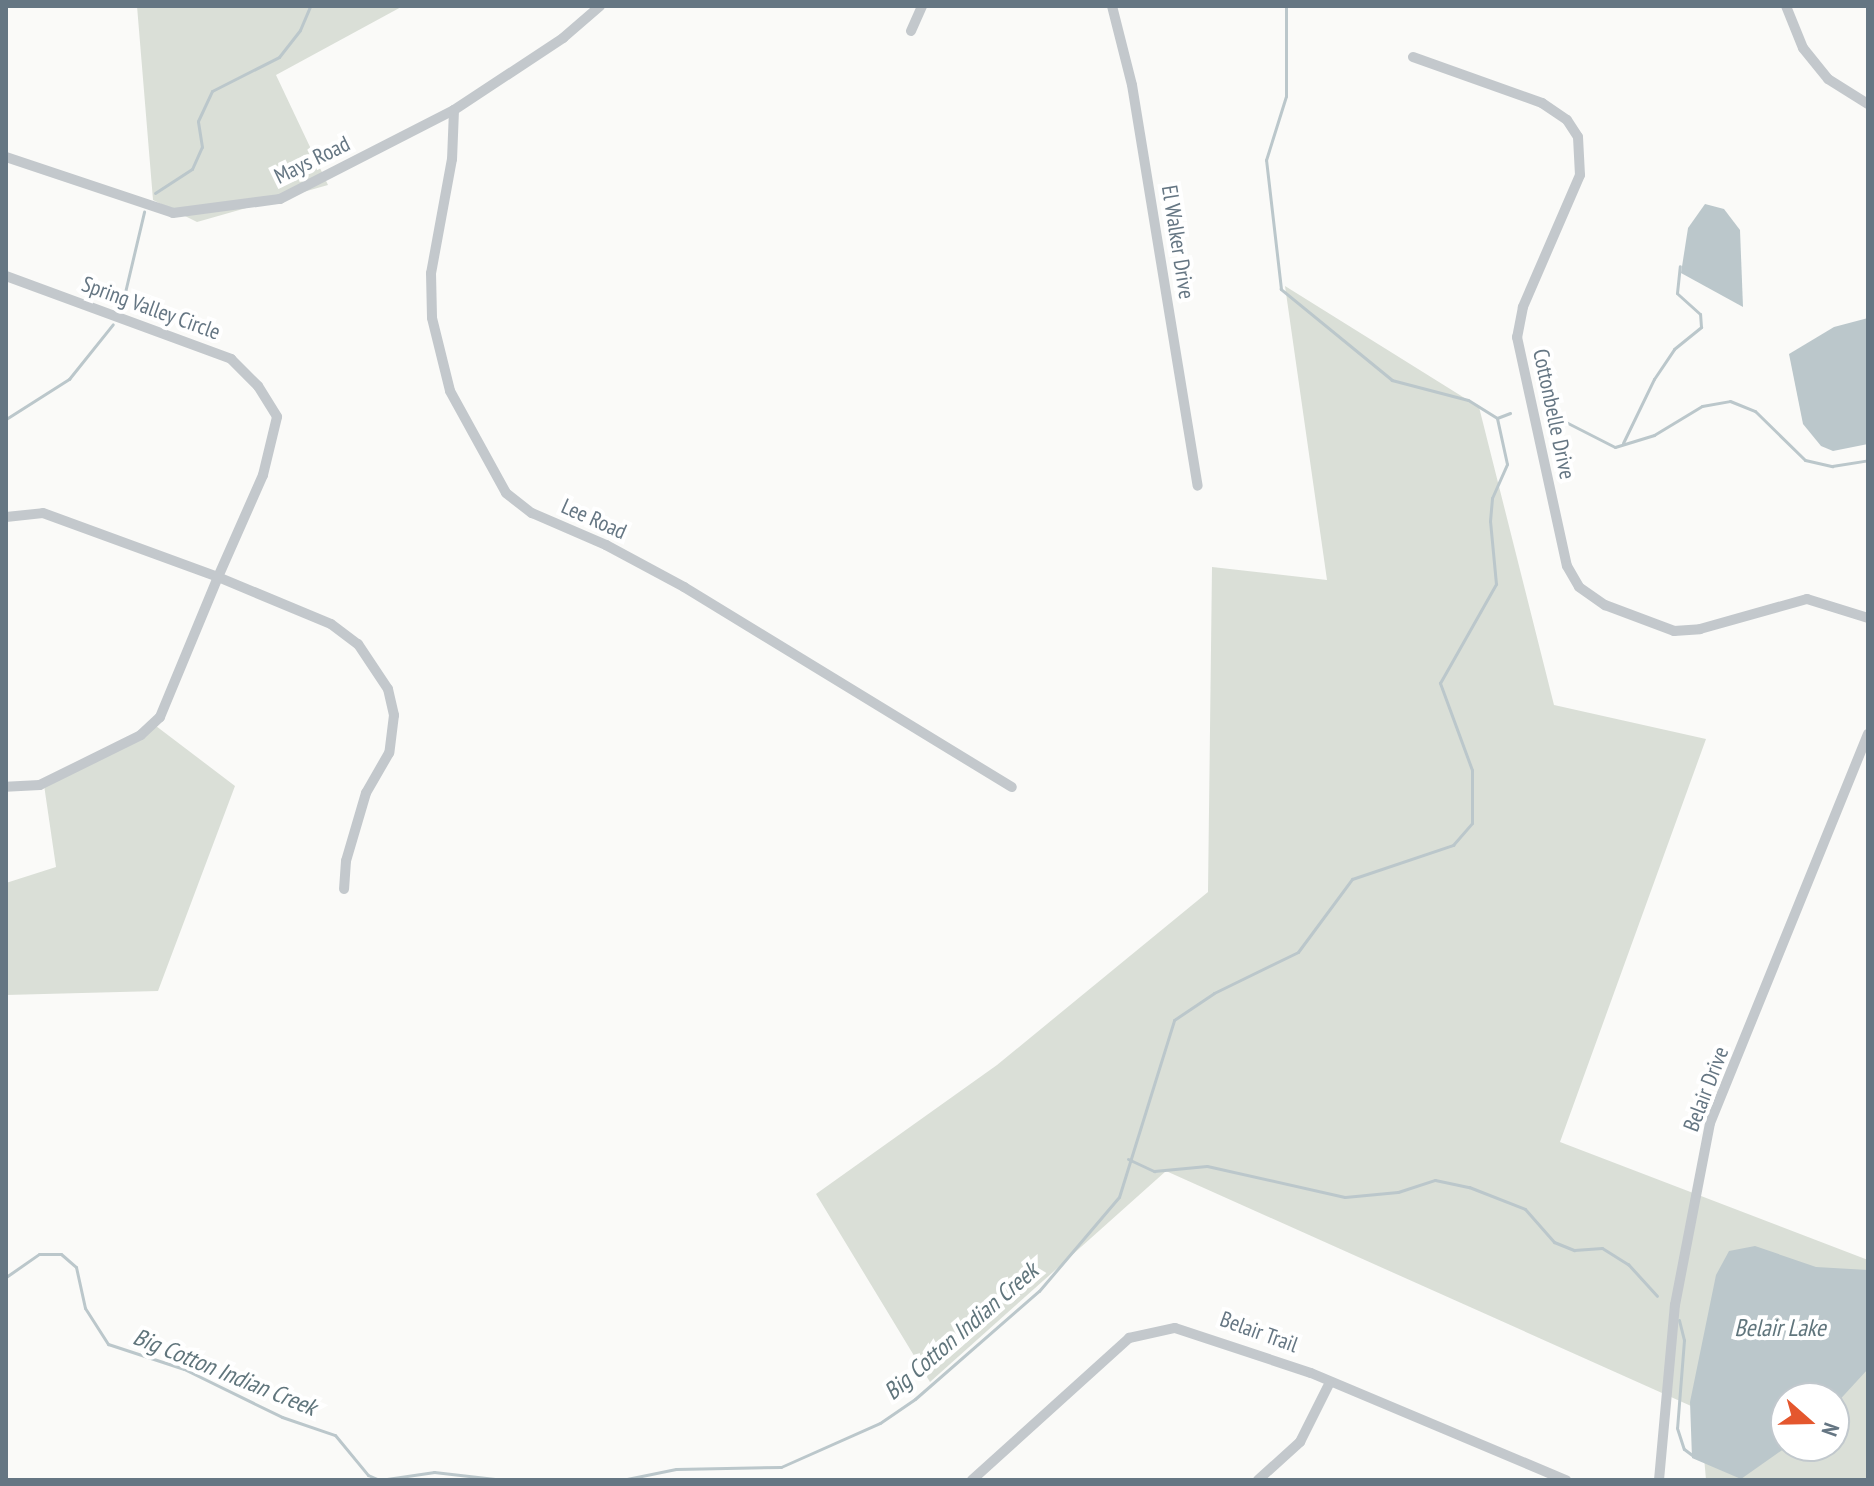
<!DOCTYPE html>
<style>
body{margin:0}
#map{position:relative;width:1874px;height:1486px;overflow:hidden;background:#fafaf8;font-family:"PT Sans Narrow",sans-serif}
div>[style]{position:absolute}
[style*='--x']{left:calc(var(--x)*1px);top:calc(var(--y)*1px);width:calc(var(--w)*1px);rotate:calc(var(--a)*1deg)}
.green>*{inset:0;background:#dadfd7}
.water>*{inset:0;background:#bbc7cb}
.stream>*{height:3px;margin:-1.5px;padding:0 1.5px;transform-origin:1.5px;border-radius:1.5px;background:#bbc7cb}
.street>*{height:10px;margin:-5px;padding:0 5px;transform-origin:5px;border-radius:5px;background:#c3c8cc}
span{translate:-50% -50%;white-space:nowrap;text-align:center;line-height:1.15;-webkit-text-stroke:8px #fff;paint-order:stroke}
.street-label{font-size:22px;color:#657683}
.water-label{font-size:24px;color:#60757c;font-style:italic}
.frame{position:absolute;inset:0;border:8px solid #657683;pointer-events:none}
.north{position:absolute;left:1770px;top:1382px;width:80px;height:80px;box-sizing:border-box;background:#fff;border:2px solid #c1c8cd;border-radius:50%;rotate:110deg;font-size:22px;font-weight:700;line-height:32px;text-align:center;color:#657683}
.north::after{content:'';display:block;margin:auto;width:28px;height:36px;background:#e4572e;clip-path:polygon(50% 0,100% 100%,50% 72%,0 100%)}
</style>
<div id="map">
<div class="green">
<div style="clip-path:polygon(137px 6px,403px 6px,276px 75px,328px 185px,197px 222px,153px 200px)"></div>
<div style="clip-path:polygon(evenodd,1285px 286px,1479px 407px,1554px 705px,1706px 739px,1560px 1142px,1868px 1260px,1868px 1480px,1706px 1480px,1700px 1410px,1166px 1171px,930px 1382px,816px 1194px,997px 1065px,1208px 892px,1212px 567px,1327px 580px,1285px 286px,1786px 1398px,1834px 1398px,1834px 1446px,1786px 1446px,1786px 1398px)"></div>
<div style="clip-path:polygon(156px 726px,235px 786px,158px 991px,6px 995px,6px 883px,56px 867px,44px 785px)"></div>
</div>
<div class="water">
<div style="clip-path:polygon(1705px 204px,1724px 209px,1740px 230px,1743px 307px,1681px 273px,1688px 228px)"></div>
<div style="clip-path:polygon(1868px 318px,1868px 444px,1833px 451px,1821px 446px,1803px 424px,1789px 354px,1834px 327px)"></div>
<div style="clip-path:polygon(1755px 1246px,1816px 1267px,1868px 1270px,1868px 1369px,1834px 1406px,1834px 1398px,1786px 1398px,1788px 1446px,1741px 1479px,1692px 1458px,1690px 1402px,1716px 1275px,1729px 1251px)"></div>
</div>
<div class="stream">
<div style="--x:155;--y:193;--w:44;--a:-33"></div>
<div style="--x:192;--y:169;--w:24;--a:-66"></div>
<div style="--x:202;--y:147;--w:26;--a:-99"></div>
<div style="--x:198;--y:121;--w:33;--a:-65"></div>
<div style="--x:212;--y:91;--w:75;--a:-26.9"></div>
<div style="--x:279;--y:57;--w:34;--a:-52"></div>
<div style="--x:300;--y:30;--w:26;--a:-67"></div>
<div style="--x:122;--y:305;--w:96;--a:-76.7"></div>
<div style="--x:1556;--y:417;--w:66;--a:27"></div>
<div style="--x:1615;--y:447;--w:41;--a:-17.1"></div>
<div style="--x:1654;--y:435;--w:56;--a:-31.1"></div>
<div style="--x:1702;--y:406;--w:28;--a:-10"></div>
<div style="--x:1730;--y:401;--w:27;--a:22"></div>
<div style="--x:1755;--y:411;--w:70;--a:44.4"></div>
<div style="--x:1805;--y:460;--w:28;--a:13"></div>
<div style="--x:1832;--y:466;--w:36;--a:-9"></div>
<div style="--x:1497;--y:418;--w:14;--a:-21"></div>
<div style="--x:6;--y:419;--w:75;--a:-32.4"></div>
<div style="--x:69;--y:379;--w:70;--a:-51.3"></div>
<div style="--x:1623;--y:443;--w:71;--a:-64.2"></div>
<div style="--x:1654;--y:379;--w:36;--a:-56"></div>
<div style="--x:1674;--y:349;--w:35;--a:-39"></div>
<div style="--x:1701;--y:327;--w:13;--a:-94"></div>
<div style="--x:1700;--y:314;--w:31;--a:-138"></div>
<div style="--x:1677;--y:293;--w:27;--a:-84"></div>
<div style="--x:1128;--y:1159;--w:29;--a:25"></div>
<div style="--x:1154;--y:1171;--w:53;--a:-5.4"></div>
<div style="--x:1207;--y:1166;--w:141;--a:12.7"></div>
<div style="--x:1345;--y:1197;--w:53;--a:-5.4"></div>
<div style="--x:1398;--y:1192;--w:39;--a:-18"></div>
<div style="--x:1435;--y:1180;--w:35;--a:12"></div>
<div style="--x:1469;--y:1187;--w:60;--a:21.4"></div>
<div style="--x:1525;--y:1209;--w:44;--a:48.7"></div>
<div style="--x:1554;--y:1242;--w:22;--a:22"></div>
<div style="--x:1574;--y:1250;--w:28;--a:-4"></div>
<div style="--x:1602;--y:1248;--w:31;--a:32"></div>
<div style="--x:1628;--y:1264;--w:43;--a:47.8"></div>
<div style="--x:6;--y:1277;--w:40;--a:-34.9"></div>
<div style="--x:39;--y:1254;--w:22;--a:0"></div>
<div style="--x:61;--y:1254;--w:20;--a:41"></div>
<div style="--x:76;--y:1267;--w:42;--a:77.6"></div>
<div style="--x:85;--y:1308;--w:43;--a:57.4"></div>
<div style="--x:108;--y:1344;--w:80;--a:18.2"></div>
<div style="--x:184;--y:1369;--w:109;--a:26.1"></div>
<div style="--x:282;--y:1417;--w:56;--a:18.8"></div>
<div style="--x:335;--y:1435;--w:52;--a:50.5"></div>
<div style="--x:368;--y:1475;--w:12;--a:24"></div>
<div style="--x:1679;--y:1320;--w:21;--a:76"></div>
<div style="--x:1684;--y:1340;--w:88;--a:94.5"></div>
<div style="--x:1677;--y:1428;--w:22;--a:72"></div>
<div style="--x:1684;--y:1449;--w:10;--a:37"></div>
<div style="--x:380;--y:1480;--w:55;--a:-8.4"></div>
<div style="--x:434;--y:1472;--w:70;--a:6.5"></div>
<div style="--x:541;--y:1480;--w:57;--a:0"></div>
<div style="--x:622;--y:1480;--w:55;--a:-11.5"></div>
<div style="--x:676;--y:1469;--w:105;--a:-1.1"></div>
<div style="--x:781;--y:1467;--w:108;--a:-24"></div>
<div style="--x:880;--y:1423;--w:42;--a:-34.4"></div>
<div style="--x:915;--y:1399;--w:164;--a:-41.1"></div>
<div style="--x:1039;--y:1291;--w:123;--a:-49.6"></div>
<div style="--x:1119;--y:1197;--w:185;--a:-72.7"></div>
<div style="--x:1174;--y:1020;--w:48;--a:-34"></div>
<div style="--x:1214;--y:993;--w:93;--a:-26"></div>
<div style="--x:1298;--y:952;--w:91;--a:-53.5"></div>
<div style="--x:1352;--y:879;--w:107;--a:-18.6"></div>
<div style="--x:1453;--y:845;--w:29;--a:-49"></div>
<div style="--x:1472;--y:823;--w:53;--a:-90"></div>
<div style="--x:1472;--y:770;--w:93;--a:-110.2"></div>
<div style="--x:1440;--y:683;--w:114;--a:-60.5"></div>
<div style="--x:1496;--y:584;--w:63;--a:-95.4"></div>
<div style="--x:1490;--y:521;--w:23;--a:-85"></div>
<div style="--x:1492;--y:498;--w:37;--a:-66"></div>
<div style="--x:1507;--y:464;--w:47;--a:-102.3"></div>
<div style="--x:1497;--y:418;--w:34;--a:-148"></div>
<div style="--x:1468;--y:400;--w:79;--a:-165.3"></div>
<div style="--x:1392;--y:380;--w:144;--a:-140.7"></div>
<div style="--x:1281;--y:289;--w:130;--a:-96.6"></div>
<div style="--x:1266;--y:160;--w:67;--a:-72.6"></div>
<div style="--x:1286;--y:96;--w:90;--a:-90"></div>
</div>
<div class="street">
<div style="--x:1112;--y:6;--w:81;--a:75.8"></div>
<div style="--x:1132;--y:85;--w:406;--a:80.7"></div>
<div style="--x:1786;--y:6;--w:45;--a:68"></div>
<div style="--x:1803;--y:48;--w:40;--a:51"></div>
<div style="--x:1828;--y:79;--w:47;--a:32"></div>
<div style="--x:911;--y:31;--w:27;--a:-66"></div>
<div style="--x:1413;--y:57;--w:137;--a:19.6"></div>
<div style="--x:1542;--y:103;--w:30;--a:34"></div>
<div style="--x:1567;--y:120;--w:20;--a:57"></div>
<div style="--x:1578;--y:137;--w:38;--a:87"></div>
<div style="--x:1580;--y:175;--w:144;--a:113.4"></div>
<div style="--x:1523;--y:307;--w:31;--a:101"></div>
<div style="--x:1517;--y:337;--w:234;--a:77.7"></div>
<div style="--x:1567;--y:566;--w:24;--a:60"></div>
<div style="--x:1579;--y:587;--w:32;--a:35"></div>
<div style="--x:1605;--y:605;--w:74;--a:20.6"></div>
<div style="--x:1674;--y:631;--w:26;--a:-4"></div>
<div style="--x:1700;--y:629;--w:111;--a:-15.7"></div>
<div style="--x:1807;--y:599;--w:64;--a:17.3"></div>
<div style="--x:454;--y:110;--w:49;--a:92.3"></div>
<div style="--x:452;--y:159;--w:116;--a:100.4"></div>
<div style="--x:431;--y:273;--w:45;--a:88.7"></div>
<div style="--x:432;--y:318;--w:75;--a:76.1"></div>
<div style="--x:450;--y:391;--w:116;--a:61.2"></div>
<div style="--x:506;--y:493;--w:33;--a:38"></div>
<div style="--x:532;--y:513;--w:81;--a:23.4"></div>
<div style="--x:606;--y:545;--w:89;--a:28.3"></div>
<div style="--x:684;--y:587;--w:384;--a:31.4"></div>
<div style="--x:6;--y:157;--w:176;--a:18.5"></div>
<div style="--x:173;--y:213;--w:108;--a:-7.5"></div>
<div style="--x:280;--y:199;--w:195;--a:-27.1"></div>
<div style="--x:454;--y:110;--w:131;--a:-33.4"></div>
<div style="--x:563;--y:38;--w:49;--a:-40.9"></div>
<div style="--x:6;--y:276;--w:240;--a:20.2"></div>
<div style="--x:231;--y:359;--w:38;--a:45"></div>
<div style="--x:258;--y:386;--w:36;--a:58"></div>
<div style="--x:277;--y:417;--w:60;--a:103.6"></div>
<div style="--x:263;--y:475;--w:111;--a:113.8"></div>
<div style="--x:218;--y:577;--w:122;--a:22.6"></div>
<div style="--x:331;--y:624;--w:34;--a:37"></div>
<div style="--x:358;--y:644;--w:54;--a:56.3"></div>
<div style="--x:388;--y:689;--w:27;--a:77"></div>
<div style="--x:394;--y:715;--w:38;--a:97"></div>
<div style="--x:389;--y:753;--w:46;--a:119.9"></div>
<div style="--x:366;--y:793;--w:71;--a:106.4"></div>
<div style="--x:346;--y:861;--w:28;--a:94"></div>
<div style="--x:6;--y:517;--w:37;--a:-6"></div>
<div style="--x:43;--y:513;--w:186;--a:20.1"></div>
<div style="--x:218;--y:577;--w:152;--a:112.5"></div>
<div style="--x:160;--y:717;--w:26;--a:137"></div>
<div style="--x:141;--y:735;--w:113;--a:153.7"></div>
<div style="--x:40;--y:785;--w:34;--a:177"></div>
<div style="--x:972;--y:1480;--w:212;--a:-42.1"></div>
<div style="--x:1129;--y:1338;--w:47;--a:-12.3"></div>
<div style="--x:1175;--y:1328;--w:143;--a:18.3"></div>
<div style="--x:1311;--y:1373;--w:277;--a:22.8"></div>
<div style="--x:1258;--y:1480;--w:57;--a:-42.1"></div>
<div style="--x:1300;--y:1442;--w:65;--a:-63.4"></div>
<div style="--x:1659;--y:1480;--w:176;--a:-84.8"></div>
<div style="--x:1675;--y:1305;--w:185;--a:-79.1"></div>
<div style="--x:1710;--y:1123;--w:420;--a:-67.9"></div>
</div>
<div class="street-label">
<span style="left:312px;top:160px;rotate:-26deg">Mays Road</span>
<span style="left:1178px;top:242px;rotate:81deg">El Walker Drive</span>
<span style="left:151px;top:308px;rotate:20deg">Spring Valley Circle</span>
<span style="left:1554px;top:414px;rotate:78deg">Cottonbelle Drive</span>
<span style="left:594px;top:519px;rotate:24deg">Lee Road</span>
<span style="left:1706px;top:1089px;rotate:-69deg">Belair Drive</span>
<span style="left:1259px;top:1332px;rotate:20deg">Belair Trail</span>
</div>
<div class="water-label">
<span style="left:1780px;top:1328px">Belair Lake</span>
<span style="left:961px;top:1331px;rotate:-41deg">Big Cotton Indian Creek</span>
<span style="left:225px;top:1372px;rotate:22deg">Big Cotton Indian Creek</span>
</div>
<div class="frame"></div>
<div class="north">N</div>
</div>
